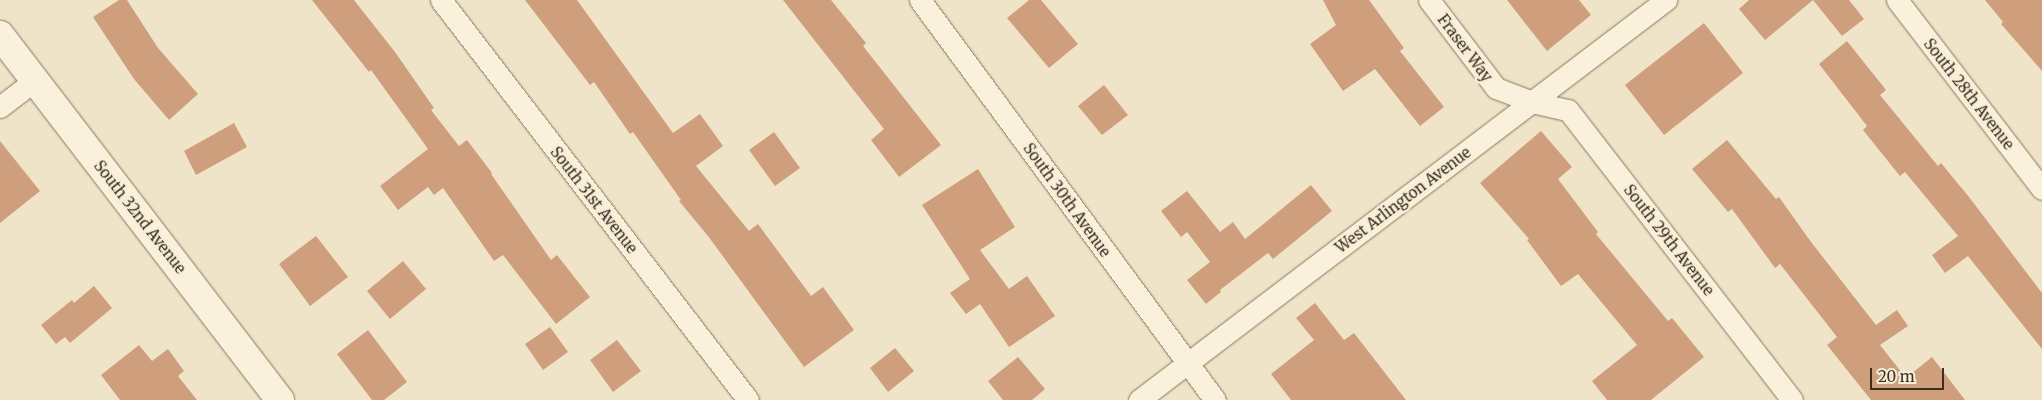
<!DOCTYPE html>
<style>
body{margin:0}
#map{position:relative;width:2042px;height:400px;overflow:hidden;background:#f0e4c8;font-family:Merriweather,serif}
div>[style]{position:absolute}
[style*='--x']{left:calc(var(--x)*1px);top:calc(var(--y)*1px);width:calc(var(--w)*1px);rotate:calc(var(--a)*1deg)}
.building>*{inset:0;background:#cf9f7d}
.roads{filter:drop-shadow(0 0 1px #8d765c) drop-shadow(0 0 1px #8d765c)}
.minor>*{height:21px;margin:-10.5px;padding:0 10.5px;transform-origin:10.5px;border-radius:10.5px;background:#faf1dc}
.tertiary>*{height:28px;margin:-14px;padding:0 14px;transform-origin:14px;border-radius:14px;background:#faf1dc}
span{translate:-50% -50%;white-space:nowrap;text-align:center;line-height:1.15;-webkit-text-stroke:5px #f7eed8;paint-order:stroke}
.street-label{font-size:15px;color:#3d2e20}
.scale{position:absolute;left:1870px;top:368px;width:74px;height:22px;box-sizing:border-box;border:2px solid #3d2e20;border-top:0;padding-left:6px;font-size:15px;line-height:18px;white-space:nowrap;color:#3d2e20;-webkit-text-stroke:4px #f7eed8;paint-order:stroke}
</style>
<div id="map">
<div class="building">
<div style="clip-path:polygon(119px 0,127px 0,158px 48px,198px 94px,169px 120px,134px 79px,93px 17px)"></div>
<div style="clip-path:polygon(312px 0,354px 0,395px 52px,434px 108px,431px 110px,459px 146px,467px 140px,492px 173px,491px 174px,551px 260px,557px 255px,590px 297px,556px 324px,503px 255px,494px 261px,443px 188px,434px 195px,428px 187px,398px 210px,380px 186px,428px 149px,371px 70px,369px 72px)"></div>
<div style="clip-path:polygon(525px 0,577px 0,673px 133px,700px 114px,723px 146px,696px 166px,749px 231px,758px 224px,811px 296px,823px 287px,854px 330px,804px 367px,708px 236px,679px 201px,681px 200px,633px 132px,630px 134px,594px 82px,590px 85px)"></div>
<div style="clip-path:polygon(783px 0,831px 0,866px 43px,863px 46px,941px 145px,899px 177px,871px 140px,884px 129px)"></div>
<div style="clip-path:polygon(1029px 0,1041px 0,1078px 44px,1049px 68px,1007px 18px)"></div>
<div style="clip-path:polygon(1323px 0,1369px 0,1404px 48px,1400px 51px,1444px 107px,1420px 126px,1375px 69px,1343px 91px,1310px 44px,1336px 25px)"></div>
<div style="clip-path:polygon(1507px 0,1579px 0,1591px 15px,1547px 51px)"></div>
<div style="clip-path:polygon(1749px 0,1849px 0,1864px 19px,1842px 36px,1813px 0,1765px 40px,1739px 9px)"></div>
<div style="clip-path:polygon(1985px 0,2042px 0,2042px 71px,2001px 24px,2003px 22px)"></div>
<div style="clip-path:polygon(1704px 23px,1743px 73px,1664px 135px,1625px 85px)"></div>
<div style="clip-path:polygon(1847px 41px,1886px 90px,1880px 95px,1938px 166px,1941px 163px,1969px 197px,2042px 293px,2042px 349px,1968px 256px,1945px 273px,1932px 255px,1958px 236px,1905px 172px,1900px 176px,1863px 130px,1867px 126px,1819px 64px)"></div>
<div style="clip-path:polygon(1104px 85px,1128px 115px,1102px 135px,1078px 106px)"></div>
<div style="clip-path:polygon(234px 123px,247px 147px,196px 175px,184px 151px)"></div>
<div style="clip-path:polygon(1541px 131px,1572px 167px,1558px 179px,1598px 232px,1596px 234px,1668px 321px,1672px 318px,1704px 357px,1651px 400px,1607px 400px,1592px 381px,1637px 345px,1578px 274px,1561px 286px,1527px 240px,1529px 239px,1480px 183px)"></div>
<div style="clip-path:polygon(774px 132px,800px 168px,775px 186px,749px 150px)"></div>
<div style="clip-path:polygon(1727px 140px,1776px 199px,1779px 197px,1811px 242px,1876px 325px,1897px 310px,1908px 326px,1880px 345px,1906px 378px,1932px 357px,1965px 400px,1871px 400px,1827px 345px,1837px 337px,1780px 264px,1775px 268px,1732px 209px,1728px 212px,1692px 169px)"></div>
<div style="clip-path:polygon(0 141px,40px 191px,0 223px)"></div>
<div style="clip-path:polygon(978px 169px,1015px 227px,980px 250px,1009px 289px,1027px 276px,1055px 316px,1009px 347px,980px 304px,966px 314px,950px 293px,970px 279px,922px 205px)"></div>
<div style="clip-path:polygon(1311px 185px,1332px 211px,1273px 259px,1268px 253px,1220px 290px,1221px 292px,1206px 304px,1187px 280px,1210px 262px,1187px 232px,1181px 237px,1161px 211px,1187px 191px,1220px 232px,1233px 222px,1245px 239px)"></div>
<div style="clip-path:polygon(316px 236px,348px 277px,310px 306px,279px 264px)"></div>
<div style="clip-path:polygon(403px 261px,426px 289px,390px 319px,367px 291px)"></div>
<div style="clip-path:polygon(94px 286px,112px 308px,70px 343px,65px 337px,56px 344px,41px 325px,72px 300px,74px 303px)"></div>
<div style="clip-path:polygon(1315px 303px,1344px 340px,1354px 333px,1406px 400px,1291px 400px,1271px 374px,1314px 340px,1296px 318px)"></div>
<div style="clip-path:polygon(550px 327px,568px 352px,543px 370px,525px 344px)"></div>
<div style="clip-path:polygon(368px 330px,407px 382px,384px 400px,372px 400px,337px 354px)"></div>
<div style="clip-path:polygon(617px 340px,641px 371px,613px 392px,590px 360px)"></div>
<div style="clip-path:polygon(139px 345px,152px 361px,168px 349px,184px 371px,178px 376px,197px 400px,120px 400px,101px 375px)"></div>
<div style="clip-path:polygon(895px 348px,914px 371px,888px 392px,870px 368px)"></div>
<div style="clip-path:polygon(1018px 357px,1045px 389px,1032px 400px,1003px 400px,988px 381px)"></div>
</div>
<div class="roads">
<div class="minor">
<div style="--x:441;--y:0;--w:504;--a:52.49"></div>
<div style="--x:920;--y:0;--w:497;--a:53.6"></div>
<div style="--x:1429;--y:0;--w:111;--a:52.7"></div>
<div style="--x:1496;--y:88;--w:39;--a:21"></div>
<div style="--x:1532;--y:102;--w:37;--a:13"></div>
<div style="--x:1568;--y:110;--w:366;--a:52.3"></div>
<div style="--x:1897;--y:0;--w:238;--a:52.5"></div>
<div style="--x:0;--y:107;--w:44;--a:-37.6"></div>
<div style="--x:1139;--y:400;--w:662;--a:-37.2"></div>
</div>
<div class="tertiary">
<div style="--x:0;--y:35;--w:460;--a:52.5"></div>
</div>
</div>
<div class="street-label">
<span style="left:1465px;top:48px;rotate:53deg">Fraser Way</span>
<span style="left:1969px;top:94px;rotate:52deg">South 28th Avenue</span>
<span style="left:594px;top:200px;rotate:52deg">South 31st Avenue</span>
<span style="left:1067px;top:200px;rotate:54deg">South 30th Avenue</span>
<span style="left:1403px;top:200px;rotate:-37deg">West Arlington Avenue</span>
<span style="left:140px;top:217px;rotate:52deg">South 32nd Avenue</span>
<span style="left:1669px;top:240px;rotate:52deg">South 29th Avenue</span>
</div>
<div class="scale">20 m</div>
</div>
